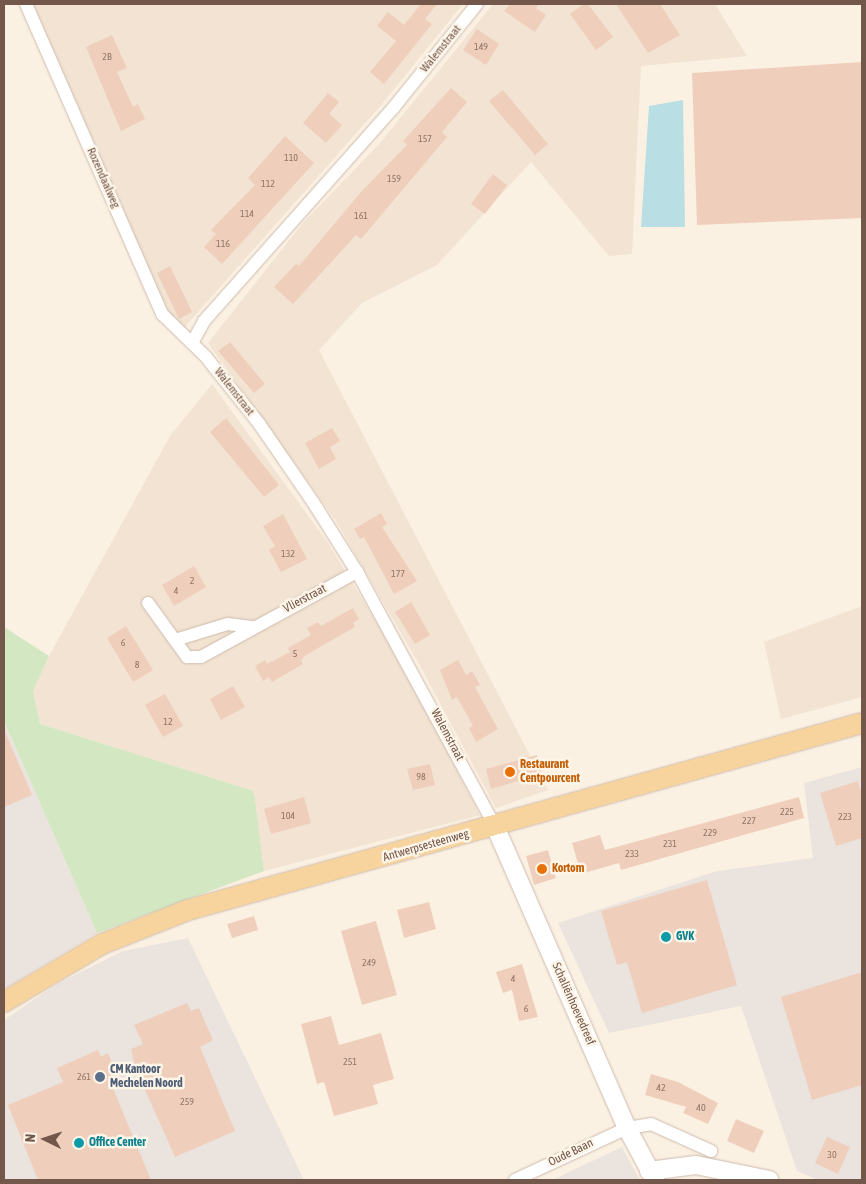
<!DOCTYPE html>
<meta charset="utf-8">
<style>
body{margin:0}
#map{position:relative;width:866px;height:1184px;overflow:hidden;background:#fbf1e3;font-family:"Asap Condensed",sans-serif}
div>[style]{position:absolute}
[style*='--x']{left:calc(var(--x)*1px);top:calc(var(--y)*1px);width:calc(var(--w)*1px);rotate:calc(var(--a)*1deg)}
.residential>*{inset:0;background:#f2e3d2}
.industrial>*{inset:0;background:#ebe3de}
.green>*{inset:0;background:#d3e8c2}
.water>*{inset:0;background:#b9dee4}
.building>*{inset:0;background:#efcfbc}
.roads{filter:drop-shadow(0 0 1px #cebbad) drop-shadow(0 0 1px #cebbad)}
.street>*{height:12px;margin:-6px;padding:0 6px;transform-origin:6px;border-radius:6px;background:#fff}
.secondary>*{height:18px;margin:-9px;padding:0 9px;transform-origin:9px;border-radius:9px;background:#fff}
.primary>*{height:20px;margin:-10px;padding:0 10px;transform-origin:10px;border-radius:10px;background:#f7d49e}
.dots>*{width:14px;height:14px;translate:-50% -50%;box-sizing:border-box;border:2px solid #fef5e9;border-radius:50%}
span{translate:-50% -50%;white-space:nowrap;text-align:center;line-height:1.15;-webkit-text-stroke:5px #fef5e9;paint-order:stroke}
.number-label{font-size:10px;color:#917566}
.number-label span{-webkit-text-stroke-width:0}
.street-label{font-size:12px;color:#72574a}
.food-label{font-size:12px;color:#c56008;font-weight:700}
.left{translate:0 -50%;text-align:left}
.culture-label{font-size:12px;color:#0d838f;font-weight:700}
.service-label{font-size:12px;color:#4e5e75;font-weight:700}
.frame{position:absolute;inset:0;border:5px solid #72574a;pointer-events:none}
.north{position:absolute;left:20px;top:1114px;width:50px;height:50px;-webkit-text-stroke:4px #fef5e9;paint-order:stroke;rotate:274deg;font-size:14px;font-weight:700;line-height:20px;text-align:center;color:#72574a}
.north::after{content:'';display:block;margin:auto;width:18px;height:22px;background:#72574a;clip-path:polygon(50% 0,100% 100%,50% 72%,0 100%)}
</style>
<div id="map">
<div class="residential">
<div style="clip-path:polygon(33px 4px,463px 4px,383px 103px,183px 329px,172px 321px)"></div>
<div style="clip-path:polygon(493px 4px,715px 4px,747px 56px,641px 66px,632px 254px,609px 256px,531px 162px,437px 265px,362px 303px,319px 350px,548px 790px,496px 808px,419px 664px,336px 521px,208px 343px,302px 224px,379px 144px)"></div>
<div style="clip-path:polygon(212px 384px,328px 543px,407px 672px,480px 815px,264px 871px,254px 791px,40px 724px,33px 691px,49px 656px,170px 436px)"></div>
<div style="clip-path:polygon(862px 606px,862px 697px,781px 719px,764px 642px)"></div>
</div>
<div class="industrial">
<div style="clip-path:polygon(4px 721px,97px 933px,4px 989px)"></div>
<div style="clip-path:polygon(862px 767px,862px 1180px,818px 1180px,797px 1171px,741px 1006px,609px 1033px,558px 923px,717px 871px,813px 858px,804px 783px)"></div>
<div style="clip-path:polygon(188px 938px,304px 1180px,4px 1180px,4px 1020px,57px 984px,123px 951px)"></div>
<div style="clip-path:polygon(622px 1147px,640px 1180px,552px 1180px)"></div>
</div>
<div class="green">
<div style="clip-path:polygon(4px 627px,49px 656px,33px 691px,40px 724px,254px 791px,264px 871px,97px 933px,4px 721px)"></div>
</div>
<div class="water">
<div style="clip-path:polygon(683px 100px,685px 227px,641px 227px,649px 106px)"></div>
</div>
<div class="building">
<div style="clip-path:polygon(421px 4px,437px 4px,425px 19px,432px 24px,384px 84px,370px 72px,396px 41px,377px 26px,388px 12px,404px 25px)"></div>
<div style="clip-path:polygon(510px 4px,539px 4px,536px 8px,546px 15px,535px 32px,504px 11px)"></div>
<div style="clip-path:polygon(584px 4px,588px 4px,613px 37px,596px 50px,570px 14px)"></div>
<div style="clip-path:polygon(616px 4px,660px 4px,680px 35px,648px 53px)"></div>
<div style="clip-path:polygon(477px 29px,499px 44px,486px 65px,463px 50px)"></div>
<div style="clip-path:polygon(112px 35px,127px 68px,117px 72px,133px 107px,138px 104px,145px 119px,121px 131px,86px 47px)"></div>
<div style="clip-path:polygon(862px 62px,862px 218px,697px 225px,692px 73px)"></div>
<div style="clip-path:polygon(451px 88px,467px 102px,442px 132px,447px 137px,361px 239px,356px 235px,293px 304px,274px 287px,296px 264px,299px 266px,361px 192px,407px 145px,403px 141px)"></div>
<div style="clip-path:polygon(503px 90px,548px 144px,535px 155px,489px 101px)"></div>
<div style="clip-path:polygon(328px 93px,339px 102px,329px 114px,342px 125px,326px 143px,303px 123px)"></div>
<div style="clip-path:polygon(285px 136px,314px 163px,222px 264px,204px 247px,216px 234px,211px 230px,255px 185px,248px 178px)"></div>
<div style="clip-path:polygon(493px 174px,507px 185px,485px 214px,471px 204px)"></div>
<div style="clip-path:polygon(170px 266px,192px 312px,179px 319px,157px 273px)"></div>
<div style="clip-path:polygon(230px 342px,265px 384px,254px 393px,218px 351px)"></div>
<div style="clip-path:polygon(226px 418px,279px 485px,264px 497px,210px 432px)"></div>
<div style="clip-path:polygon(332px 428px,340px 441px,330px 447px,336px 459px,319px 469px,305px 443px)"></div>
<div style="clip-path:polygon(381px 513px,387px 524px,382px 527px,417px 581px,394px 594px,364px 537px,360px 539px,354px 529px)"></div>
<div style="clip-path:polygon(283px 514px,307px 559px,281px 572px,269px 550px,275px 546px,263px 526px)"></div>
<div style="clip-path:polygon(194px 566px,206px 587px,174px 606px,162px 585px)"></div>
<div style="clip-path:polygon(411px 602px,430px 635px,415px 644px,395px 612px)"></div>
<div style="clip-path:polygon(353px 608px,359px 619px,353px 623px,355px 627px,306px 655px,301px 660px,303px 664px,272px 682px,269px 677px,263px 681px,255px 666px,265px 660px,267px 664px,290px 652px,288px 648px,311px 635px,307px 628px,318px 622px,321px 626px)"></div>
<div style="clip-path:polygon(126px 626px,153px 670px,133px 682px,107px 638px)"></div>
<div style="clip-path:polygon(458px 660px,466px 675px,472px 671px,480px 685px,475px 687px,498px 729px,476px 742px,469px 728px,473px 726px,457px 697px,452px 700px,440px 670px)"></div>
<div style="clip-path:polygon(233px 686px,245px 707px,221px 720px,210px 699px)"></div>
<div style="clip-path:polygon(165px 694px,183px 726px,163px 737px,145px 705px)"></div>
<div style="clip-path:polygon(4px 729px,32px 795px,4px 807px)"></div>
<div style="clip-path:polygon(537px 755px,542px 774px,491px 789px,486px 769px)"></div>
<div style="clip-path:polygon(430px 764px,435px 785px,413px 790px,407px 769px)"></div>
<div style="clip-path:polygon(858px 781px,862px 796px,862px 838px,836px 846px,820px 793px)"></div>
<div style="clip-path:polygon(304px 797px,311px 823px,271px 834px,264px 809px)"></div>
<div style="clip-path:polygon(799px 797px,804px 818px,621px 870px,619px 863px,581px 874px,572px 843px,600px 835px,605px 850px)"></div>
<div style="clip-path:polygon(548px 850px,556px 878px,534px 885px,526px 856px)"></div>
<div style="clip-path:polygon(707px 880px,737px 985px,642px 1013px,627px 962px,617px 965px,601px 911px)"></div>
<div style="clip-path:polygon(429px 902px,436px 929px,404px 938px,397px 910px)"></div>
<div style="clip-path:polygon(254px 916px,258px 930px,232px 938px,227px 924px)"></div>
<div style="clip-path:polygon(376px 921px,397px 995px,362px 1005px,341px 931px)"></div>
<div style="clip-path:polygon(522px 964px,538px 1017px,519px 1021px,512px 990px,503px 993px,496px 972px)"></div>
<div style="clip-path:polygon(862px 972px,862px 1085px,812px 1100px,781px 997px)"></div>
<div style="clip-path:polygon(187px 1003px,191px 1011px,199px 1008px,213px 1040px,200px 1047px,235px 1131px,175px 1157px,136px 1070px,131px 1049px,143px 1044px,134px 1025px)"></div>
<div style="clip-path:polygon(331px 1016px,339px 1045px,381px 1033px,394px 1079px,373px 1085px,378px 1104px,334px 1116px,324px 1082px,317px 1084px,301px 1024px)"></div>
<div style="clip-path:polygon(98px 1050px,101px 1057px,108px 1053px,118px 1078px,110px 1081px,151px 1180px,38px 1180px,8px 1105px,63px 1082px,57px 1068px)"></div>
<div style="clip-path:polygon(651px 1074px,678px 1082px,718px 1103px,708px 1124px,683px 1113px,686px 1107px,645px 1095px)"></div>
<div style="clip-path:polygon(736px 1119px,764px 1131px,754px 1153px,727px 1141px)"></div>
<div style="clip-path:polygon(827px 1137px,850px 1147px,838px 1174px,815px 1163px)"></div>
</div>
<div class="roads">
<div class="street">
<div style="--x:26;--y:4;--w:339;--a:66.3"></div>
<div style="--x:162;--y:314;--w:62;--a:44.3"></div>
<div style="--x:206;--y:357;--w:87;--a:51.5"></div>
<div style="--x:260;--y:425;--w:93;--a:55.5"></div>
<div style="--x:313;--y:502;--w:83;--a:57.8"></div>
<div style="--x:357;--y:572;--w:289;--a:61.5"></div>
<div style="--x:192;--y:343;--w:25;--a:-61"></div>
<div style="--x:204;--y:321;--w:286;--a:-48.4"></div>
<div style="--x:394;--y:107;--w:132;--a:-51.1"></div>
<div style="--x:148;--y:603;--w:67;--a:54.2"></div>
<div style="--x:187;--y:657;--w:14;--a:0"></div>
<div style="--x:201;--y:657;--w:178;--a:-28.6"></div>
<div style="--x:175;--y:640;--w:55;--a:-16.8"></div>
<div style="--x:228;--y:624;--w:26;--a:7"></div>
<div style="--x:515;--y:1180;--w:123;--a:-24.9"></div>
<div style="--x:627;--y:1128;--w:24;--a:-9"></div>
<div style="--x:651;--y:1124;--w:66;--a:24.2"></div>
</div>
<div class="secondary">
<div style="--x:495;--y:826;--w:330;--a:66.4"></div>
<div style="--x:627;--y:1128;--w:59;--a:61.7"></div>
<div style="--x:649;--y:1171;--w:47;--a:-7.3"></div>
<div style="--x:696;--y:1165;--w:75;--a:11.6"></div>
</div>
<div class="primary">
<div style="--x:4;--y:1002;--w:114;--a:-30.6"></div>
<div style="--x:102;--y:944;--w:92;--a:-21.6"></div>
<div style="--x:188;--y:910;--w:699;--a:-15.51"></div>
</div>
</div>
<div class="dots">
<div style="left:510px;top:772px;background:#e8710a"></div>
<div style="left:542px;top:869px;background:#e8710a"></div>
<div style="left:666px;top:937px;background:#0f9aa8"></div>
<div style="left:100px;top:1077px;background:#5c6f8a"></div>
<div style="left:79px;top:1143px;background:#0f9aa8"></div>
</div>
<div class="number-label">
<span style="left:481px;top:47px">149</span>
<span style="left:107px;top:57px">2B</span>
<span style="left:425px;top:139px">157</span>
<span style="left:291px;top:158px">110</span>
<span style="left:394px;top:179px">159</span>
<span style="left:268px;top:184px">112</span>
<span style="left:247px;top:214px">114</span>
<span style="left:361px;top:216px">161</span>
<span style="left:223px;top:244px">116</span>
<span style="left:288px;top:554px">132</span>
<span style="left:398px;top:574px">177</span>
<span style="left:192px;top:581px">2</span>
<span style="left:176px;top:591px">4</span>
<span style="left:123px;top:643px">6</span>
<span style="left:295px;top:654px">5</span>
<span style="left:137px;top:665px">8</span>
<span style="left:168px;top:722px">12</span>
<span style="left:421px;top:777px">98</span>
<span style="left:787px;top:812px">225</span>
<span style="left:288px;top:816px">104</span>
<span style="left:845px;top:817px">223</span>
<span style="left:749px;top:821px">227</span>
<span style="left:710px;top:833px">229</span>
<span style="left:670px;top:844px">231</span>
<span style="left:632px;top:854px">233</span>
<span style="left:369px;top:963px">249</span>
<span style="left:513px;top:979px">4</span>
<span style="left:526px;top:1009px">6</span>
<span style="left:350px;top:1062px">251</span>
<span style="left:84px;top:1077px">261</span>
<span style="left:661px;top:1088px">42</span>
<span style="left:187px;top:1102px">259</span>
<span style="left:701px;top:1108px">40</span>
<span style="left:832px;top:1155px">30</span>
</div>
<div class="street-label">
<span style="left:441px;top:49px;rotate:-51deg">Walemstraat</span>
<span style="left:103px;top:178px;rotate:66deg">Rozendaalweg</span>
<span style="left:234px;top:392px;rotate:52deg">Walemstraat</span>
<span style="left:305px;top:599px;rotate:-28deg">Vlierstraat</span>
<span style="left:447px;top:735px;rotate:62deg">Walemstraat</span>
<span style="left:426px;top:846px;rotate:-16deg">Antwerpsesteenweg</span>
<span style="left:573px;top:1004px;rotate:66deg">Schaliënhoevedreef</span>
<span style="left:571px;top:1153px;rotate:-26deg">Oude Baan</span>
</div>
<div class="food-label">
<span class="left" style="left:520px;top:772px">Restaurant<br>Centpourcent</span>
<span class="left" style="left:552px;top:869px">Kortom</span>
</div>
<div class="culture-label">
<span class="left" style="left:676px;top:937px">GVK</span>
<span class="left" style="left:89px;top:1143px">Office Center</span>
</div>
<div class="service-label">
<span class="left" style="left:110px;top:1077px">CM Kantoor<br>Mechelen Noord</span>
</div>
<div class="frame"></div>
<div class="north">N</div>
</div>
